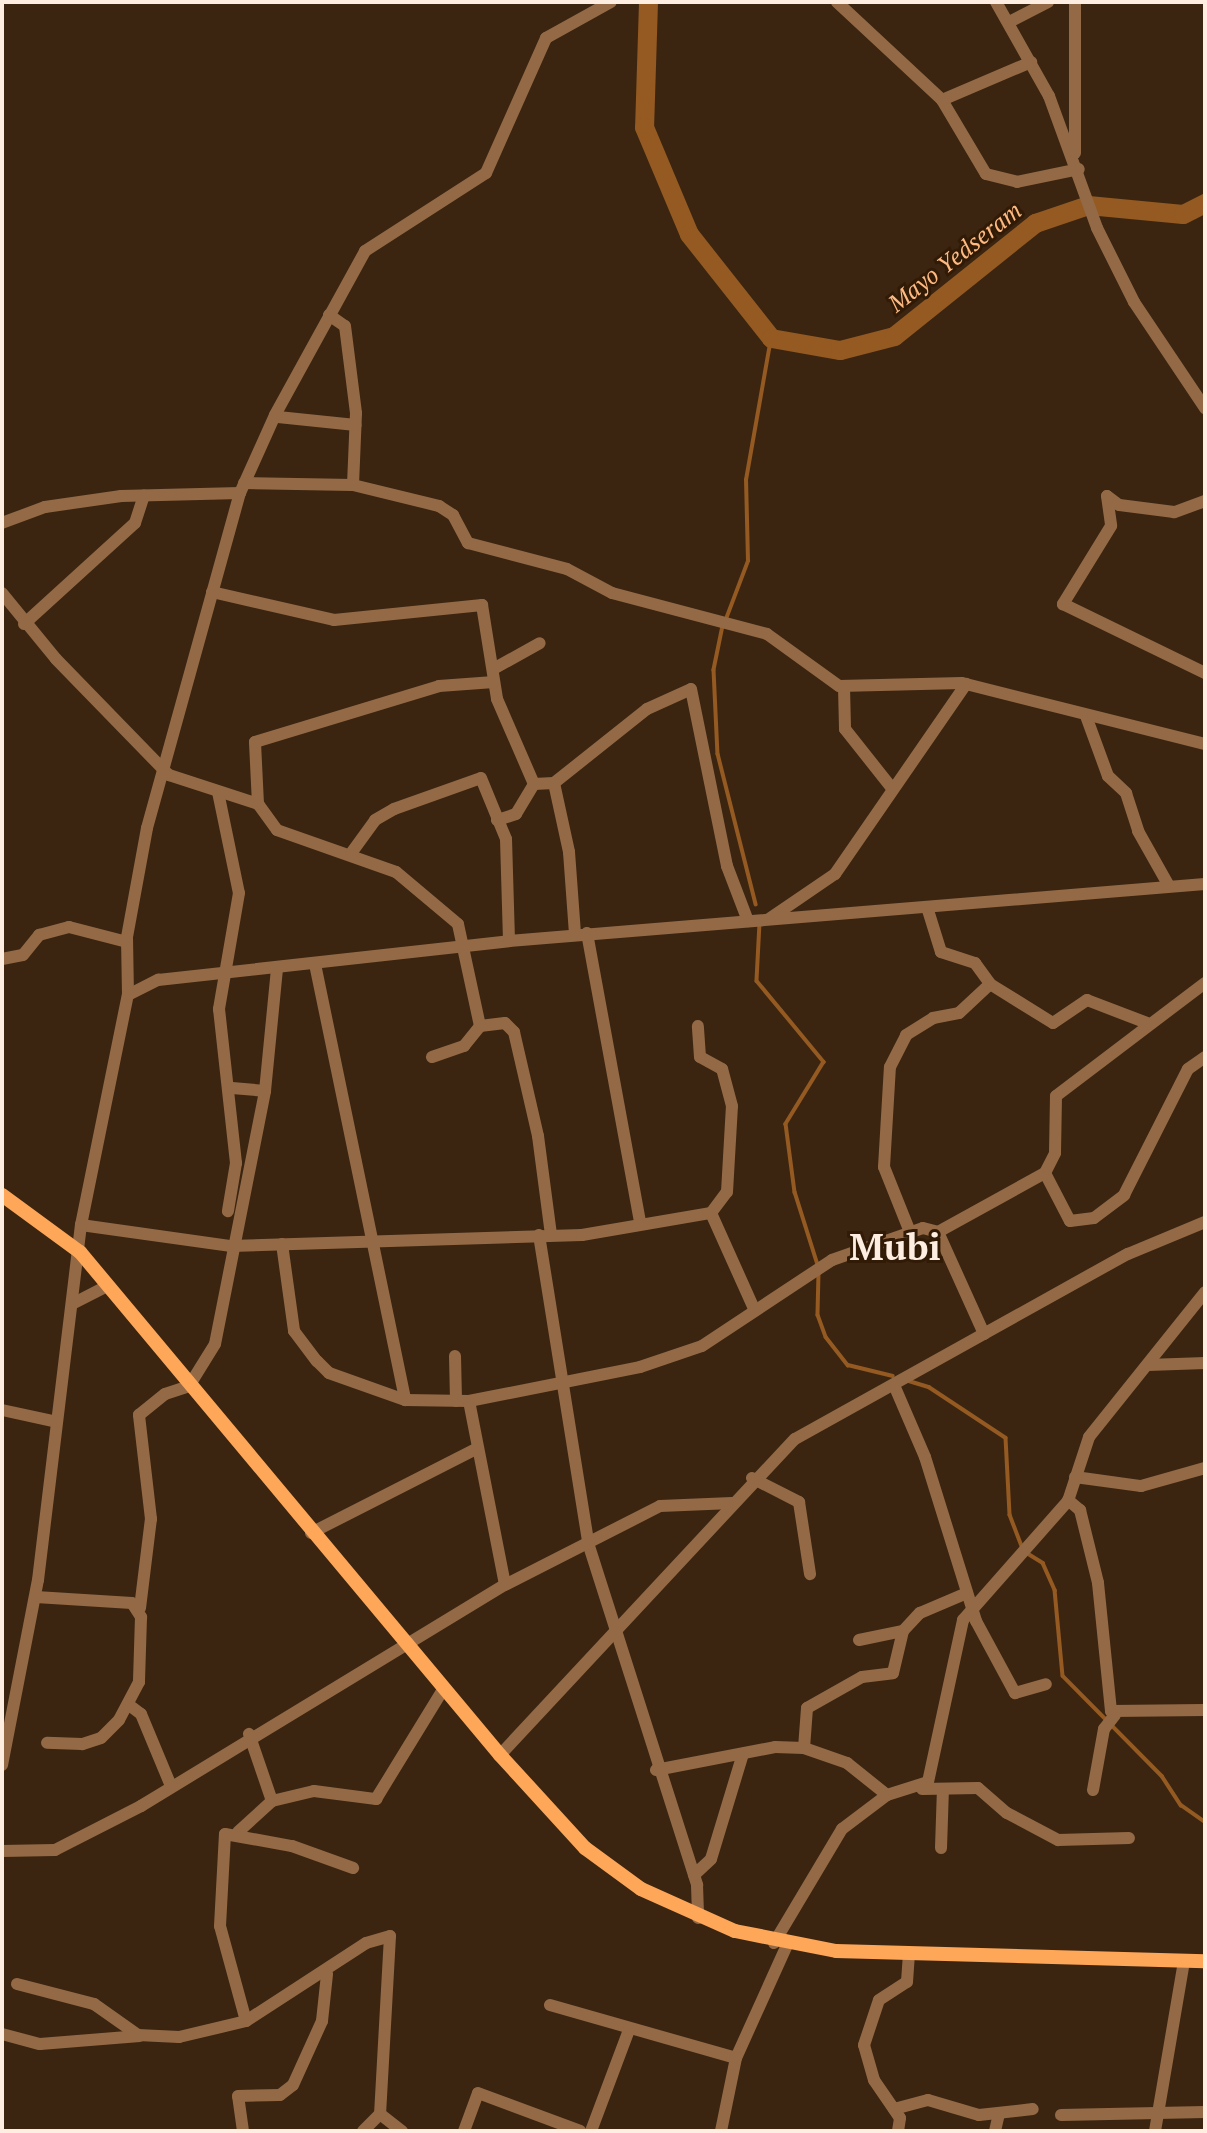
<!DOCTYPE html>
<style>
body{margin:0}
#map{position:relative;width:1207px;height:2133px;overflow:hidden;background:#3b2511;font-family:"PT Serif",serif}
div>[style]{position:absolute}
[style*='--x']{left:calc(var(--x)*1px);top:calc(var(--y)*1px);width:calc(var(--w)*1px);rotate:calc(var(--a)*1deg)}
.stream>*{height:3.5px;margin:-1.75px;padding:0 1.75px;transform-origin:1.75px;border-radius:1.75px;background:#945a21}
.river>*{height:19px;margin:-9.5px;padding:0 9.5px;transform-origin:9.5px;border-radius:9.5px;background:#945a21}
.minor>*{height:12px;margin:-6px;padding:0 6px;transform-origin:6px;border-radius:6px;background:#946a46}
.major>*{height:14px;margin:-7px;padding:0 7px;transform-origin:7px;border-radius:7px;background:#fea758}
span{translate:-50% -50%;white-space:nowrap;text-align:center;line-height:1.15;-webkit-text-stroke:6px #311b07;paint-order:stroke}
.water-label{font-size:24px;color:#feba81;font-style:italic}
.town-label{font-size:37px;color:#fdeee1;font-weight:700}
.frame{position:absolute;inset:0;border:4px solid #fdeee1;pointer-events:none}
</style>
<div id="map">
<div class="stream">
<div style="--x:726;--y:619;--w:62;--a:-69.2"></div>
<div style="--x:748;--y:561;--w:81;--a:-91.4"></div>
<div style="--x:746;--y:480;--w:144;--a:-80"></div>
<div style="--x:723;--y:626;--w:45;--a:101.6"></div>
<div style="--x:714;--y:670;--w:84;--a:87.3"></div>
<div style="--x:718;--y:754;--w:155;--a:75.8"></div>
<div style="--x:760;--y:923;--w:58;--a:93"></div>
<div style="--x:757;--y:981;--w:105;--a:50.4"></div>
<div style="--x:824;--y:1062;--w:73;--a:121.5"></div>
<div style="--x:786;--y:1124;--w:69;--a:82.5"></div>
<div style="--x:795;--y:1192;--w:77;--a:72.5"></div>
<div style="--x:819;--y:1273;--w:42;--a:91.4"></div>
<div style="--x:818;--y:1315;--w:23;--a:70"></div>
<div style="--x:826;--y:1337;--w:36;--a:52"></div>
<div style="--x:848;--y:1365;--w:46;--a:13.7"></div>
<div style="--x:909;--y:1381;--w:21;--a:17"></div>
<div style="--x:929;--y:1387;--w:92;--a:33.5"></div>
<div style="--x:1006;--y:1438;--w:77;--a:87"></div>
<div style="--x:1010;--y:1515;--w:34;--a:69"></div>
<div style="--x:1027;--y:1553;--w:19;--a:32"></div>
<div style="--x:1043;--y:1563;--w:30;--a:66"></div>
<div style="--x:1055;--y:1590;--w:86;--a:84.7"></div>
<div style="--x:1063;--y:1676;--w:141;--a:45.3"></div>
<div style="--x:1162;--y:1776;--w:35;--a:57"></div>
<div style="--x:1181;--y:1805;--w:29;--a:35"></div>
</div>
<div class="river">
<div style="--x:648;--y:2;--w:125;--a:91.8"></div>
<div style="--x:644;--y:127;--w:116;--a:67.2"></div>
<div style="--x:689;--y:234;--w:132;--a:51.7"></div>
<div style="--x:771;--y:338;--w:70;--a:9.9"></div>
<div style="--x:840;--y:350;--w:56;--a:-14.5"></div>
<div style="--x:894;--y:336;--w:181;--a:-38.7"></div>
<div style="--x:1035;--y:223;--w:56;--a:-18.8"></div>
<div style="--x:1088;--y:205;--w:95;--a:5.4"></div>
<div style="--x:1183;--y:214;--w:25;--a:-27"></div>
</div>
<div class="minor">
<div style="--x:837;--y:2;--w:144;--a:43"></div>
<div style="--x:942;--y:100;--w:86;--a:59.3"></div>
<div style="--x:986;--y:174;--w:32;--a:14"></div>
<div style="--x:1017;--y:182;--w:63;--a:-11.8"></div>
<div style="--x:996;--y:2;--w:108;--a:60.6"></div>
<div style="--x:1049;--y:96;--w:140;--a:70"></div>
<div style="--x:1097;--y:228;--w:83;--a:63.4"></div>
<div style="--x:1134;--y:302;--w:128;--a:56.2"></div>
<div style="--x:1075;--y:2;--w:151;--a:90"></div>
<div style="--x:1009;--y:22;--w:44;--a:-27.1"></div>
<div style="--x:942;--y:100;--w:97;--a:-23.1"></div>
<div style="--x:329;--y:315;--w:19;--a:35"></div>
<div style="--x:345;--y:326;--w:88;--a:82.8"></div>
<div style="--x:356;--y:413;--w:72;--a:92.4"></div>
<div style="--x:278;--y:417;--w:78;--a:5.9"></div>
<div style="--x:244;--y:483;--w:109;--a:1.1"></div>
<div style="--x:353;--y:485;--w:89;--a:13.7"></div>
<div style="--x:439;--y:506;--w:17;--a:33"></div>
<div style="--x:453;--y:515;--w:32;--a:62"></div>
<div style="--x:468;--y:543;--w:102;--a:14.7"></div>
<div style="--x:567;--y:569;--w:51;--a:28.1"></div>
<div style="--x:612;--y:593;--w:160;--a:14.8"></div>
<div style="--x:767;--y:634;--w:89;--a:35.8"></div>
<div style="--x:839;--y:686;--w:123;--a:-1.4"></div>
<div style="--x:962;--y:683;--w:251;--a:14.1"></div>
<div style="--x:1205;--y:501;--w:33;--a:160"></div>
<div style="--x:1174;--y:512;--w:55;--a:-172.7"></div>
<div style="--x:1119;--y:505;--w:15;--a:-143"></div>
<div style="--x:1107;--y:496;--w:30;--a:82"></div>
<div style="--x:1111;--y:526;--w:92;--a:121.6"></div>
<div style="--x:1063;--y:604;--w:158;--a:25.9"></div>
<div style="--x:2;--y:523;--w:46;--a:-20.4"></div>
<div style="--x:45;--y:507;--w:77;--a:-8.2"></div>
<div style="--x:121;--y:496;--w:119;--a:-1.4"></div>
<div style="--x:212;--y:592;--w:125;--a:12.9"></div>
<div style="--x:334;--y:620;--w:149;--a:-5.8"></div>
<div style="--x:482;--y:605;--w:95;--a:80.9"></div>
<div style="--x:497;--y:699;--w:93;--a:66.5"></div>
<div style="--x:534;--y:784;--w:35;--a:121"></div>
<div style="--x:516;--y:814;--w:20;--a:162"></div>
<div style="--x:2;--y:593;--w:85;--a:50.7"></div>
<div style="--x:56;--y:659;--w:162;--a:45.8"></div>
<div style="--x:169;--y:775;--w:94;--a:18"></div>
<div style="--x:24;--y:624;--w:150;--a:-42.3"></div>
<div style="--x:135;--y:523;--w:29;--a:-72"></div>
<div style="--x:495;--y:668;--w:51;--a:-29.1"></div>
<div style="--x:844;--y:687;--w:42;--a:88.6"></div>
<div style="--x:845;--y:729;--w:74;--a:51.6"></div>
<div style="--x:1086;--y:716;--w:64;--a:69.9"></div>
<div style="--x:1108;--y:776;--w:25;--a:43"></div>
<div style="--x:1126;--y:793;--w:40;--a:72"></div>
<div style="--x:1138;--y:831;--w:63;--a:60.6"></div>
<div style="--x:554;--y:783;--w:71;--a:77.7"></div>
<div style="--x:569;--y:852;--w:82;--a:85.8"></div>
<div style="--x:534;--y:784;--w:20;--a:-3"></div>
<div style="--x:554;--y:783;--w:119;--a:-38.5"></div>
<div style="--x:647;--y:709;--w:48;--a:-24.4"></div>
<div style="--x:691;--y:689;--w:181;--a:78.5"></div>
<div style="--x:727;--y:866;--w:59;--a:69.1"></div>
<div style="--x:218;--y:792;--w:103;--a:78.3"></div>
<div style="--x:239;--y:893;--w:118;--a:99.8"></div>
<div style="--x:219;--y:1009;--w:155;--a:83.7"></div>
<div style="--x:236;--y:1163;--w:49;--a:99.5"></div>
<div style="--x:352;--y:852;--w:39;--a:-54"></div>
<div style="--x:375;--y:820;--w:22;--a:-30"></div>
<div style="--x:394;--y:809;--w:92;--a:-19.6"></div>
<div style="--x:481;--y:778;--w:66;--a:67.7"></div>
<div style="--x:506;--y:839;--w:102;--a:88.3"></div>
<div style="--x:927;--y:907;--w:47;--a:72.7"></div>
<div style="--x:941;--y:952;--w:36;--a:18"></div>
<div style="--x:975;--y:963;--w:26;--a:54"></div>
<div style="--x:990;--y:984;--w:74;--a:31.8"></div>
<div style="--x:1053;--y:1023;--w:41;--a:-34.1"></div>
<div style="--x:1087;--y:1000;--w:64;--a:21"></div>
<div style="--x:769;--y:919;--w:80;--a:-34.3"></div>
<div style="--x:835;--y:874;--w:231;--a:-55.4"></div>
<div style="--x:587;--y:933;--w:295;--a:79.6"></div>
<div style="--x:2;--y:959;--w:21;--a:-11"></div>
<div style="--x:23;--y:955;--w:26;--a:-51"></div>
<div style="--x:39;--y:935;--w:31;--a:-15"></div>
<div style="--x:69;--y:927;--w:60;--a:14.5"></div>
<div style="--x:315;--y:964;--w:445;--a:78.3"></div>
<div style="--x:128;--y:995;--w:58;--a:-91"></div>
<div style="--x:127;--y:937;--w:111;--a:-79.6"></div>
<div style="--x:147;--y:828;--w:348;--a:-74.5"></div>
<div style="--x:240;--y:493;--w:85;--a:-65.8"></div>
<div style="--x:275;--y:415;--w:187;--a:-61.2"></div>
<div style="--x:365;--y:251;--w:144;--a:-32.8"></div>
<div style="--x:486;--y:173;--w:148;--a:-66"></div>
<div style="--x:546;--y:38;--w:74;--a:-29"></div>
<div style="--x:480;--y:1026;--w:25;--a:-7"></div>
<div style="--x:505;--y:1023;--w:13;--a:45"></div>
<div style="--x:514;--y:1032;--w:107;--a:77"></div>
<div style="--x:538;--y:1136;--w:100;--a:82.5"></div>
<div style="--x:432;--y:1057;--w:34;--a:-19"></div>
<div style="--x:464;--y:1046;--w:26;--a:-51"></div>
<div style="--x:480;--y:1026;--w:104;--a:-102.2"></div>
<div style="--x:458;--y:924;--w:81;--a:-140"></div>
<div style="--x:396;--y:872;--w:126;--a:-160.6"></div>
<div style="--x:277;--y:830;--w:32;--a:-126"></div>
<div style="--x:258;--y:804;--w:62;--a:-92.8"></div>
<div style="--x:255;--y:742;--w:192;--a:-16.9"></div>
<div style="--x:439;--y:686;--w:55;--a:-4.2"></div>
<div style="--x:232;--y:1088;--w:33;--a:5"></div>
<div style="--x:1045;--y:1173;--w:54;--a:62.5"></div>
<div style="--x:1070;--y:1221;--w:24;--a:-7"></div>
<div style="--x:1094;--y:1218;--w:38;--a:-37"></div>
<div style="--x:1124;--y:1195;--w:141;--a:-63.1"></div>
<div style="--x:1188;--y:1069;--w:21;--a:-35"></div>
<div style="--x:711;--y:1213;--w:107;--a:65.8"></div>
<div style="--x:81;--y:1225;--w:150;--a:8"></div>
<div style="--x:230;--y:1246;--w:352;--a:-1.8"></div>
<div style="--x:582;--y:1235;--w:131;--a:-9.7"></div>
<div style="--x:711;--y:1213;--w:26;--a:-53"></div>
<div style="--x:727;--y:1192;--w:86;--a:-86.7"></div>
<div style="--x:732;--y:1106;--w:38;--a:-105"></div>
<div style="--x:722;--y:1069;--w:25;--a:-151"></div>
<div style="--x:700;--y:1057;--w:31;--a:-94"></div>
<div style="--x:910;--y:1232;--w:70;--a:-111.8"></div>
<div style="--x:884;--y:1167;--w:100;--a:-86.6"></div>
<div style="--x:890;--y:1067;--w:36;--a:-63"></div>
<div style="--x:906;--y:1035;--w:32;--a:-32"></div>
<div style="--x:933;--y:1018;--w:26;--a:-11"></div>
<div style="--x:959;--y:1013;--w:42;--a:-43.1"></div>
<div style="--x:938;--y:1232;--w:122;--a:-28.9"></div>
<div style="--x:1045;--y:1173;--w:22;--a:-63"></div>
<div style="--x:1055;--y:1153;--w:57;--a:-89"></div>
<div style="--x:1056;--y:1096;--w:187;--a:-37.2"></div>
<div style="--x:539;--y:1235;--w:315;--a:80.9"></div>
<div style="--x:589;--y:1546;--w:356;--a:72.3"></div>
<div style="--x:697;--y:1885;--w:33;--a:88"></div>
<div style="--x:282;--y:1244;--w:88;--a:82.1"></div>
<div style="--x:294;--y:1331;--w:38;--a:53"></div>
<div style="--x:317;--y:1361;--w:17;--a:45"></div>
<div style="--x:329;--y:1373;--w:81;--a:19.6"></div>
<div style="--x:405;--y:1400;--w:64;--a:0.9"></div>
<div style="--x:469;--y:1401;--w:174;--a:-11.2"></div>
<div style="--x:640;--y:1367;--w:65;--a:-18.7"></div>
<div style="--x:702;--y:1346;--w:156;--a:-33.5"></div>
<div style="--x:832;--y:1260;--w:96;--a:-19.4"></div>
<div style="--x:923;--y:1228;--w:16;--a:15"></div>
<div style="--x:938;--y:1232;--w:112;--a:65.7"></div>
<div style="--x:74;--y:1303;--w:37;--a:-27"></div>
<div style="--x:455;--y:1356;--w:45;--a:88.7"></div>
<div style="--x:1148;--y:1365;--w:57;--a:-2"></div>
<div style="--x:894;--y:1385;--w:78;--a:66.7"></div>
<div style="--x:925;--y:1457;--w:172;--a:72.7"></div>
<div style="--x:976;--y:1621;--w:82;--a:61.6"></div>
<div style="--x:1015;--y:1693;--w:32;--a:-16"></div>
<div style="--x:469;--y:1401;--w:187;--a:78.9"></div>
<div style="--x:2;--y:1410;--w:56;--a:12.3"></div>
<div style="--x:1075;--y:1477;--w:67;--a:7.8"></div>
<div style="--x:1141;--y:1486;--w:66;--a:-15.7"></div>
<div style="--x:752;--y:1478;--w:53;--a:27.1"></div>
<div style="--x:799;--y:1502;--w:73;--a:81.3"></div>
<div style="--x:1068;--y:1500;--w:16;--a:40"></div>
<div style="--x:1080;--y:1510;--w:75;--a:76.1"></div>
<div style="--x:1098;--y:1583;--w:129;--a:84.2"></div>
<div style="--x:1111;--y:1711;--w:94;--a:-0.6"></div>
<div style="--x:311;--y:1533;--w:187;--a:-27"></div>
<div style="--x:36;--y:1597;--w:96;--a:3.6"></div>
<div style="--x:132;--y:1603;--w:17;--a:57"></div>
<div style="--x:141;--y:1617;--w:65;--a:91.8"></div>
<div style="--x:139;--y:1682;--w:43;--a:117.8"></div>
<div style="--x:119;--y:1720;--w:25;--a:135"></div>
<div style="--x:101;--y:1738;--w:20;--a:162"></div>
<div style="--x:82;--y:1744;--w:35;--a:-178"></div>
<div style="--x:140;--y:1608;--w:90;--a:-83"></div>
<div style="--x:151;--y:1519;--w:105;--a:-96.6"></div>
<div style="--x:139;--y:1415;--w:33;--a:-39"></div>
<div style="--x:165;--y:1394;--w:25;--a:-18"></div>
<div style="--x:189;--y:1386;--w:49;--a:-58.2"></div>
<div style="--x:215;--y:1344;--w:258;--a:-78.8"></div>
<div style="--x:265;--y:1091;--w:124;--a:-84.4"></div>
<div style="--x:859;--y:1640;--w:45;--a:-11.6"></div>
<div style="--x:903;--y:1631;--w:25;--a:-47"></div>
<div style="--x:920;--y:1613;--w:51;--a:-23.1"></div>
<div style="--x:129;--y:1705;--w:15;--a:37"></div>
<div style="--x:141;--y:1714;--w:78;--a:67.4"></div>
<div style="--x:804;--y:1748;--w:40;--a:-85.7"></div>
<div style="--x:807;--y:1708;--w:63;--a:-29.4"></div>
<div style="--x:862;--y:1677;--w:31;--a:-7"></div>
<div style="--x:893;--y:1673;--w:43;--a:-76.6"></div>
<div style="--x:500;--y:1755;--w:432;--a:-47"></div>
<div style="--x:795;--y:1439;--w:381;--a:-29.1"></div>
<div style="--x:1128;--y:1254;--w:83;--a:-22.6"></div>
<div style="--x:2;--y:1765;--w:188;--a:-79"></div>
<div style="--x:38;--y:1580;--w:358;--a:-83.1"></div>
<div style="--x:81;--y:1225;--w:235;--a:-78.5"></div>
<div style="--x:128;--y:995;--w:34;--a:-27"></div>
<div style="--x:158;--y:980;--w:353;--a:-6.3"></div>
<div style="--x:509;--y:941;--w:698;--a:-4.68"></div>
<div style="--x:656;--y:1770;--w:121;--a:-10.9"></div>
<div style="--x:775;--y:1747;--w:29;--a:2"></div>
<div style="--x:804;--y:1748;--w:46;--a:19.2"></div>
<div style="--x:847;--y:1763;--w:51;--a:38.7"></div>
<div style="--x:922;--y:1789;--w:56;--a:-1"></div>
<div style="--x:978;--y:1788;--w:38;--a:41"></div>
<div style="--x:1007;--y:1813;--w:58;--a:27.9"></div>
<div style="--x:1058;--y:1840;--w:71;--a:-1.6"></div>
<div style="--x:1093;--y:1790;--w:62;--a:-79.8"></div>
<div style="--x:1104;--y:1729;--w:18;--a:-52"></div>
<div style="--x:272;--y:1801;--w:43;--a:-13.4"></div>
<div style="--x:314;--y:1791;--w:63;--a:7.4"></div>
<div style="--x:376;--y:1799;--w:130;--a:-58.5"></div>
<div style="--x:238;--y:1832;--w:46;--a:-42.4"></div>
<div style="--x:272;--y:1801;--w:71;--a:-108.9"></div>
<div style="--x:941;--y:1848;--w:59;--a:-88.1"></div>
<div style="--x:2;--y:1851;--w:53;--a:-1.1"></div>
<div style="--x:55;--y:1850;--w:97;--a:-27.1"></div>
<div style="--x:141;--y:1806;--w:426;--a:-31.3"></div>
<div style="--x:505;--y:1585;--w:174;--a:-27"></div>
<div style="--x:660;--y:1506;--w:72;--a:-2.4"></div>
<div style="--x:694;--y:1875;--w:23;--a:-43"></div>
<div style="--x:711;--y:1859;--w:110;--a:-73.1"></div>
<div style="--x:774;--y:1943;--w:133;--a:-59.2"></div>
<div style="--x:842;--y:1829;--w:56;--a:-37.1"></div>
<div style="--x:887;--y:1795;--w:43;--a:-17.6"></div>
<div style="--x:928;--y:1782;--w:166;--a:-77.8"></div>
<div style="--x:963;--y:1620;--w:159;--a:-48.6"></div>
<div style="--x:1068;--y:1501;--w:67;--a:-71.8"></div>
<div style="--x:1089;--y:1437;--w:186;--a:-51.3"></div>
<div style="--x:17;--y:1984;--w:80;--a:14.6"></div>
<div style="--x:94;--y:2004;--w:54;--a:35.2"></div>
<div style="--x:138;--y:2035;--w:41;--a:2.8"></div>
<div style="--x:179;--y:2037;--w:69;--a:-13.4"></div>
<div style="--x:246;--y:2021;--w:143;--a:-33"></div>
<div style="--x:366;--y:1943;--w:25;--a:-16"></div>
<div style="--x:390;--y:1936;--w:178;--a:93.2"></div>
<div style="--x:380;--y:2114;--w:24;--a:135"></div>
<div style="--x:550;--y:2005;--w:193;--a:15.9"></div>
<div style="--x:246;--y:2021;--w:98;--a:-105.3"></div>
<div style="--x:220;--y:1926;--w:92;--a:-86.9"></div>
<div style="--x:225;--y:1834;--w:68;--a:10.2"></div>
<div style="--x:292;--y:1846;--w:65;--a:19.8"></div>
<div style="--x:2;--y:2034;--w:39;--a:15"></div>
<div style="--x:40;--y:2044;--w:100;--a:-4.6"></div>
<div style="--x:894;--y:2109;--w:35;--a:-15"></div>
<div style="--x:928;--y:2100;--w:53;--a:16.4"></div>
<div style="--x:979;--y:2115;--w:54;--a:-6.3"></div>
<div style="--x:380;--y:2114;--w:28;--a:38"></div>
<div style="--x:1061;--y:2115;--w:144;--a:-1.2"></div>
<div style="--x:243;--y:2131;--w:35;--a:-98"></div>
<div style="--x:238;--y:2096;--w:42;--a:-1.4"></div>
<div style="--x:280;--y:2095;--w:16;--a:-38"></div>
<div style="--x:293;--y:2085;--w:70;--a:-65.6"></div>
<div style="--x:322;--y:2021;--w:47;--a:-83.9"></div>
<div style="--x:464;--y:2131;--w:40;--a:-69.8"></div>
<div style="--x:478;--y:2093;--w:109;--a:20.4"></div>
<div style="--x:591;--y:2131;--w:108;--a:-69.4"></div>
<div style="--x:721;--y:2131;--w:75;--a:-78.4"></div>
<div style="--x:736;--y:2058;--w:124;--a:-65.7"></div>
<div style="--x:898;--y:2131;--w:13;--a:-81"></div>
<div style="--x:900;--y:2118;--w:46;--a:-124.4"></div>
<div style="--x:874;--y:2080;--w:36;--a:-106"></div>
<div style="--x:864;--y:2045;--w:47;--a:-71.6"></div>
<div style="--x:879;--y:2000;--w:33;--a:-33"></div>
<div style="--x:907;--y:1982;--w:27;--a:-86"></div>
<div style="--x:995;--y:2131;--w:18;--a:-77"></div>
<div style="--x:1155;--y:2131;--w:172;--a:-80.3"></div>
</div>
<div class="major">
<div style="--x:2;--y:1195;--w:97;--a:36.2"></div>
<div style="--x:80;--y:1252;--w:655;--a:50.14"></div>
<div style="--x:500;--y:1755;--w:126;--a:47.6"></div>
<div style="--x:585;--y:1848;--w:69;--a:36.2"></div>
<div style="--x:641;--y:1889;--w:103;--a:24.1"></div>
<div style="--x:735;--y:1931;--w:103;--a:11.2"></div>
<div style="--x:836;--y:1951;--w:369;--a:1.6"></div>
</div>
<div class="water-label">
<span style="left:955px;top:257px;rotate:-38deg">Mayo Yedseram</span>
</div>
<div class="town-label">
<span style="left:895px;top:1247px">Mubi</span>
</div>
<div class="frame"></div>
</div>
